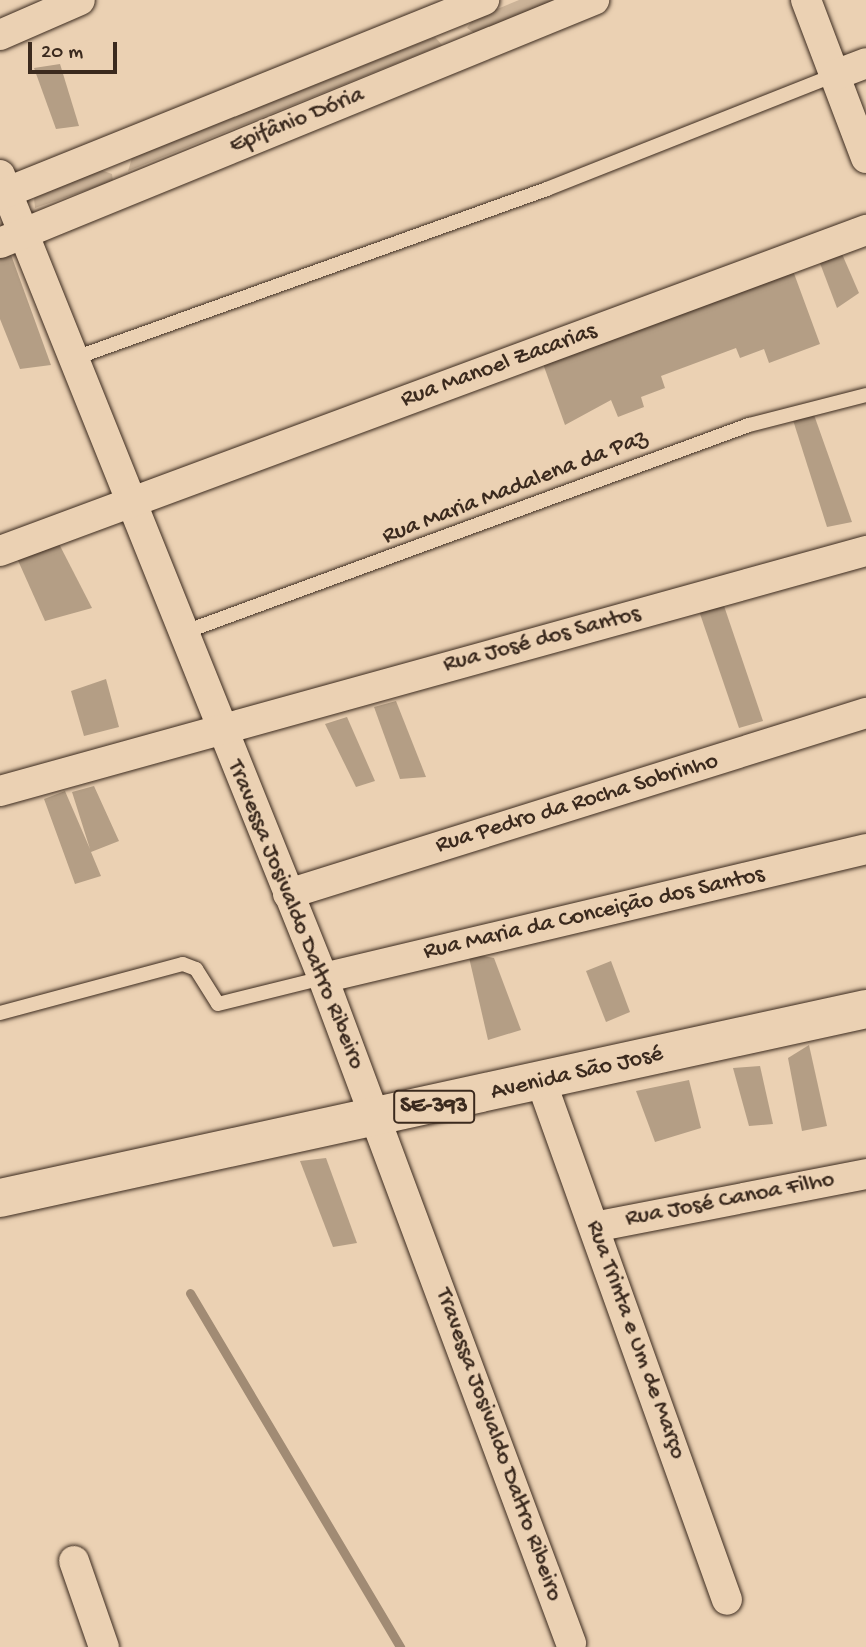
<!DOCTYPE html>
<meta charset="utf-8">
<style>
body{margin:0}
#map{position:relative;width:866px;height:1647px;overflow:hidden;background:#ebd1b3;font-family:"Gochi Hand",sans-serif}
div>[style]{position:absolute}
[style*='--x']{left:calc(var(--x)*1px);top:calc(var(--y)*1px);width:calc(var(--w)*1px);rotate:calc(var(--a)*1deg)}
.green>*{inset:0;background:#cbb398}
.stream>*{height:9px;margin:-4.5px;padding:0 4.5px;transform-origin:4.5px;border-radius:4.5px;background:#a18b74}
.building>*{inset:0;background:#b49e85}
.roads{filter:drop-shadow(0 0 2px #3b2a1e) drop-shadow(0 0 2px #3b2a1e)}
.service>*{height:14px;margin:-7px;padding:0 7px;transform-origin:7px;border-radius:7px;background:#ebd1b3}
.minor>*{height:30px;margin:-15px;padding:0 15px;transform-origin:15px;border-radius:15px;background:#ebd1b3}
.primary>*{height:38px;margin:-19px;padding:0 19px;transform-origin:19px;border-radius:19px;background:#ebd1b3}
span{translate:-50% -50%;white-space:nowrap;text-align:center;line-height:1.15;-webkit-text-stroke:5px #ebd1b3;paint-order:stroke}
.shield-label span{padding:2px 5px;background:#ebd1b3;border:2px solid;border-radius:5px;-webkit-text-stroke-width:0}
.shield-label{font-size:23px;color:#3b2a1e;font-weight:700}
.street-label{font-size:24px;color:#3b2a1e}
.scale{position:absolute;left:28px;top:42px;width:89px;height:32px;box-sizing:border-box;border:4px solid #3b2a1e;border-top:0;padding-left:9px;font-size:21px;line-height:24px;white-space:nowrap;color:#3b2a1e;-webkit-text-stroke:5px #ebd1b3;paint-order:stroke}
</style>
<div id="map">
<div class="green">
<div style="clip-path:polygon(519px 0,555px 0,474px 33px,467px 28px,473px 19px)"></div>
<div style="clip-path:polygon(435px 37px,442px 45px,128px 171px,132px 158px)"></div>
<div style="clip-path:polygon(101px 170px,112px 174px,113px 181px,35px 208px,34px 198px)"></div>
</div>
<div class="stream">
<div style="--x:190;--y:1293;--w:412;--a:59.3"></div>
</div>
<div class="building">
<div style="clip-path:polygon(60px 64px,79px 126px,56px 129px,34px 68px)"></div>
<div style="clip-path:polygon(839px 247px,859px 293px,837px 308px,818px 258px)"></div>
<div style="clip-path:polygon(10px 252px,51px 365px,20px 369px,0 319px,0 255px)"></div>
<div style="clip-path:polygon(792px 268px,820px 344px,769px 363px,764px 349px,740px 358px,736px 348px,661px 376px,665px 388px,641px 397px,644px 407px,618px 417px,611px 400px,565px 425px,542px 361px)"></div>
<div style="clip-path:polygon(813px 412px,852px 522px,827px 527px,792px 417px)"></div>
<div style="clip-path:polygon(57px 540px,92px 608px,45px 621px,16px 556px)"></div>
<div style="clip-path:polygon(721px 597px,763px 721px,739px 728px,698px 608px)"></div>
<div style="clip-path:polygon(106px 679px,119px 727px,84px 736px,71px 691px)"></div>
<div style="clip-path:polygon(396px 701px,426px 777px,400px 779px,374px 707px)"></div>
<div style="clip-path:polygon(347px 717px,375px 781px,356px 787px,325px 724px)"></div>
<div style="clip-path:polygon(94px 786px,119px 841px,91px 852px,101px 876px,75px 884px,44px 799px,65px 791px,90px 849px,72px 792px)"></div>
<div style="clip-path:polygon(468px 953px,494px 958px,521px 1030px,488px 1040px)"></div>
<div style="clip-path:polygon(611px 961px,630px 1012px,606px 1022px,586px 971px)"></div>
<div style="clip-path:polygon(809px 1045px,827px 1126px,802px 1131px,788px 1058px)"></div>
<div style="clip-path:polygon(760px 1066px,773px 1124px,749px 1126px,733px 1068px)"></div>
<div style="clip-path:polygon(689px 1080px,701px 1128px,655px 1142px,636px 1091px)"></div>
<div style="clip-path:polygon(326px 1158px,357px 1243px,333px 1247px,300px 1161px)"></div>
</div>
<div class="roads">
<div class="service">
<div style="--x:75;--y:358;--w:501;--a:-19.7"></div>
<div style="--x:547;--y:189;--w:310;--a:-21.6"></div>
<div style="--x:182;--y:633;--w:604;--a:-20.15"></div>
<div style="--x:749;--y:425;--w:121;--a:-14.4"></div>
<div style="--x:0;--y:1013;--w:189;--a:-15"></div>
<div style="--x:183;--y:964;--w:14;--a:21"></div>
<div style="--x:196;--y:969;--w:41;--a:57.8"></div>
<div style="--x:218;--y:1004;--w:108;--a:-13.9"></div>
</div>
<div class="minor">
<div style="--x:806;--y:0;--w:169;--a:69.2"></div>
<div style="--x:0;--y:35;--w:87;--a:-23.6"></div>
<div style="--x:835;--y:75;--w:33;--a:-21"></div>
<div style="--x:0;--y:175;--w:866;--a:68.09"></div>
<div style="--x:323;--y:978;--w:710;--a:69.55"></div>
<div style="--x:0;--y:195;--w:522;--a:-21.94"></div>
<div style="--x:0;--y:243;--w:642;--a:-22.25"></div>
<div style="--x:0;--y:551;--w:924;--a:-20.34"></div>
<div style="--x:0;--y:791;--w:899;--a:-15.49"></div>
<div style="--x:288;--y:894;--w:606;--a:-17.39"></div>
<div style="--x:323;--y:978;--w:558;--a:-13.36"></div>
<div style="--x:541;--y:1081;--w:551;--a:70.28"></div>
<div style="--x:594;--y:1227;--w:277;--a:-11"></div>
<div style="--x:74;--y:1561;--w:91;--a:70.8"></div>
</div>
<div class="primary">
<div style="--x:0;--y:1198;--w:886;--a:-12.31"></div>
</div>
</div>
<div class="shield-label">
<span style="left:434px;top:1107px">SE-393</span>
</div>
<div class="street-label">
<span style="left:297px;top:121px;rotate:-22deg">Epifânio Dória</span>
<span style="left:499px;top:366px;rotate:-20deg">Rua Manoel Zacarias</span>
<span style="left:515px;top:488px;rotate:-21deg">Rua Maria Madalena da Paz</span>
<span style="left:542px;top:640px;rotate:-15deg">Rua José dos Santos</span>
<span style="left:577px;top:804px;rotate:-17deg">Rua Pedro da Rocha Sobrinho</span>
<span style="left:594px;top:914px;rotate:-13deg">Rua Maria da Conceição dos Santos</span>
<span style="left:295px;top:915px;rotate:68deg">Travessa Josivaldo Daltro Ribeiro</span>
<span style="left:577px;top:1074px;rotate:-13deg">Avenida São José</span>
<span style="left:730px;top:1200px;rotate:-11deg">Rua José Canoa Filho</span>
<span style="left:635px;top:1340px;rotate:70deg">Rua Trinta e Um de Março</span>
<span style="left:498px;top:1445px;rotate:70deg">Travessa Josivaldo Daltro Ribeiro</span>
</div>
<div class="scale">20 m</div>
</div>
